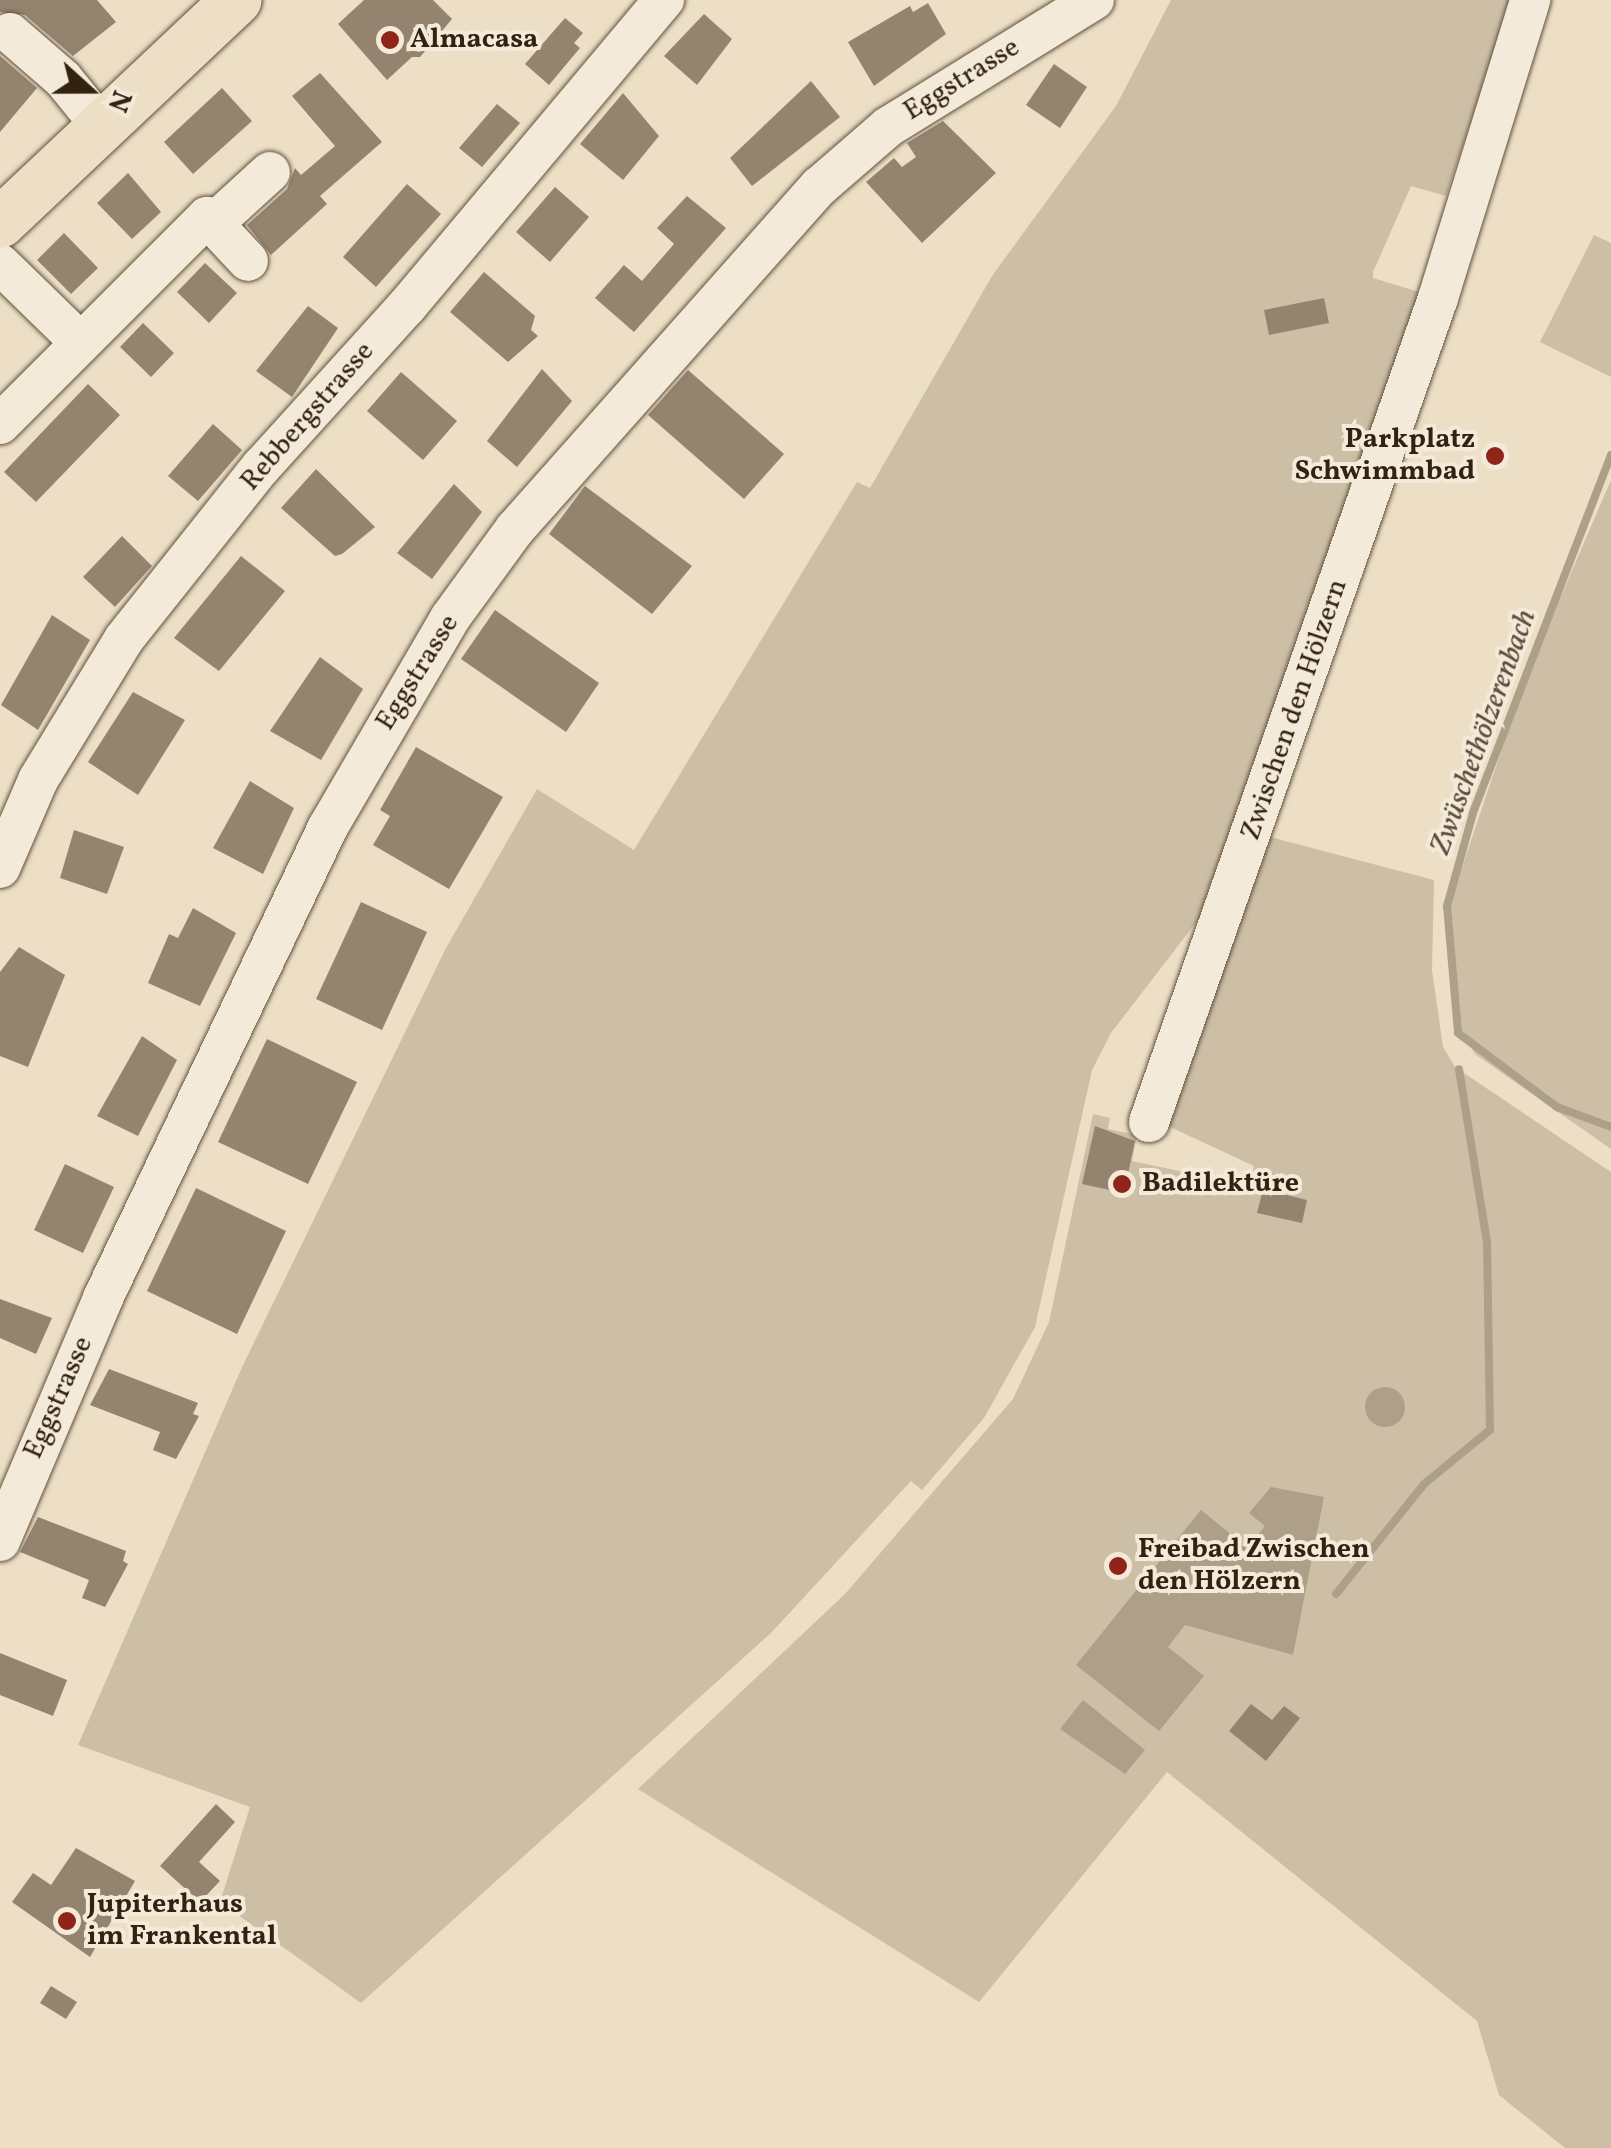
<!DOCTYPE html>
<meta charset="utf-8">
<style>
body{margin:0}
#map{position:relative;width:1611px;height:2148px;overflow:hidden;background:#ecdfc5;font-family:Vollkorn,serif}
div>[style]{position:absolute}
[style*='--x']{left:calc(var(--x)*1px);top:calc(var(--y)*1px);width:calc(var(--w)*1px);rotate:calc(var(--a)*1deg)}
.green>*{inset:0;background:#cdbfa6}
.water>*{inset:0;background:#ad9f88}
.round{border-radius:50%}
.stream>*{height:8px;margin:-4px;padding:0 4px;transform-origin:4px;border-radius:4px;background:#ad9f88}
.building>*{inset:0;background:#94846f}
.roads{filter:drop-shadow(0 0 2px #62513e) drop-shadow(0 0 2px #62513e)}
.minor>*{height:40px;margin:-20px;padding:0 20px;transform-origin:20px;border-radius:20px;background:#f3ead9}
.major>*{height:50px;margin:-25px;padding:0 25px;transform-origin:25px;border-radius:25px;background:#ecdfc5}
.dots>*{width:28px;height:28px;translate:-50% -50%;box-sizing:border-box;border:5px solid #f3ead9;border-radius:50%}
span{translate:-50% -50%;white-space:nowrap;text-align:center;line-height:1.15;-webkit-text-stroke:8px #f3ead9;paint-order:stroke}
.poi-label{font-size:28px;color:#342211;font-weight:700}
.left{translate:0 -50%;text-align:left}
.right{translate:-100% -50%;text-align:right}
.street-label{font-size:28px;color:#342211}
.water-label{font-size:30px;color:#5e4e3b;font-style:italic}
.north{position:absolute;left:40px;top:40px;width:100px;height:100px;-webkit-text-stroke:8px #f3ead9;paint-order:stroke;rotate:111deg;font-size:28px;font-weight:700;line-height:40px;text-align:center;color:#342211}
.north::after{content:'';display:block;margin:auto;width:35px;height:45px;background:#342211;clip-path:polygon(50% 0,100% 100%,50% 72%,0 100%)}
</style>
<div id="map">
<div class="green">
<div style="clip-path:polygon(1171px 0,1511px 0,1446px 196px,1411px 186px,1373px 272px,1373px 278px,1429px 295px,1214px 899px,1111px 1033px,1092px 1070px,1035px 1327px,984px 1418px,922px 1490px,911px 1481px,771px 1633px,361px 2003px,220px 1902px,250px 1807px,78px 1745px,243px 1365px,446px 948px,537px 789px,634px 850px,857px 482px,870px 488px,992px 276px,1116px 106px)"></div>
<div style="clip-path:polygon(1594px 235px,1611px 243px,1611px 377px,1540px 342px)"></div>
<div style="clip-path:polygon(1611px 480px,1611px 1149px,1475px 1054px,1461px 1032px,1449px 906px,1526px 677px)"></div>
<div style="clip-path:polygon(1262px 835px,1434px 880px,1432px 970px,1443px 1047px,1455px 1067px,1611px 1172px,1611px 2148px,1565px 2148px,1499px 2095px,1477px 2021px,1167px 1772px,979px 2002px,638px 1789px,845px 1594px,1013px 1399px,1049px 1322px,1093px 1114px,1110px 1118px,1108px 1129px,1137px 1135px,1132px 1161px,1250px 1186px,1254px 1166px,1168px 1126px)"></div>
</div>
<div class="water">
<div class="round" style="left:1365px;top:1387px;width:40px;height:40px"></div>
<div style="clip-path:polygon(1271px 1487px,1324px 1497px,1293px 1655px,1185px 1625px,1168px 1647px,1204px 1676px,1159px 1731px,1076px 1665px,1201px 1510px,1248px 1548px,1265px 1526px,1249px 1513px)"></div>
<div style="clip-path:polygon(1083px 1700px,1145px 1750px,1125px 1774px,1060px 1729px)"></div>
</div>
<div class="stream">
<div style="--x:1611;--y:455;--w:384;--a:111.1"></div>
<div style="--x:1473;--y:813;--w:97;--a:105.6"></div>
<div style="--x:1447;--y:906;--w:127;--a:85"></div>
<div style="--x:1458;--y:1033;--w:124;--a:36.8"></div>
<div style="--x:1557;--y:1107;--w:58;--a:20.3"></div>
<div style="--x:1336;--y:1594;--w:141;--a:-51.3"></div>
<div style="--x:1424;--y:1484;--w:85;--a:-39.3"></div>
<div style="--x:1490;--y:1430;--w:188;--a:-90.9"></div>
<div style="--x:1487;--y:1242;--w:175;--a:-99.2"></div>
</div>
<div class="building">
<div style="clip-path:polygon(0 0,97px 0,116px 22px,73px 56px,25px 15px,0 12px)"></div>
<div style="clip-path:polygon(364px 0,433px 0,452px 19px,420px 57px,412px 57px,387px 80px,338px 24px)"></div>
<div style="clip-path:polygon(928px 3px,946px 34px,874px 86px,848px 42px,910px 6px,913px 12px)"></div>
<div style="clip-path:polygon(704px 14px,732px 39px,697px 85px,664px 56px)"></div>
<div style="clip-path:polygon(565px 18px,583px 33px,574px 43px,580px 48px,549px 85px,525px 64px)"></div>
<div style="clip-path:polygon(0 56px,37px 88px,0 132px)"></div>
<div style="clip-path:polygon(1054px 64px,1087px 87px,1060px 128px,1026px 105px)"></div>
<div style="clip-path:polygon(320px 73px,382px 142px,320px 196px,327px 204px,271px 255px,247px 225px,287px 189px,295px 168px,301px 175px,335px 146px,292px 96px)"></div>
<div style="clip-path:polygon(811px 81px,840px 117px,752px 186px,730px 158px)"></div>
<div style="clip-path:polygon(222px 88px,252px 121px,193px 174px,164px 142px)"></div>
<div style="clip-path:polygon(623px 93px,659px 136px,623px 180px,580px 144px)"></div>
<div style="clip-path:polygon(497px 104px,520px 123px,482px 167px,459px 148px)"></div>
<div style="clip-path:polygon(943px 121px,996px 173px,922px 243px,866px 182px,894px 158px,902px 167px,916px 157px,907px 143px)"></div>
<div style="clip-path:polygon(128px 173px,161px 212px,132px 239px,97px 203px)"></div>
<div style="clip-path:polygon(407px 184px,441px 214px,376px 287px,343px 257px)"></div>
<div style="clip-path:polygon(555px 187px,589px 217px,550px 262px,516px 232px)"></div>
<div style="clip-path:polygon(687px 196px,726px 228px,634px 332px,595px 298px,624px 265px,642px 281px,674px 244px,657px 228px)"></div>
<div style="clip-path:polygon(64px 233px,98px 268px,71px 294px,37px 260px)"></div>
<div style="clip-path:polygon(205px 263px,237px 293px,209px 323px,177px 292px)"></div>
<div style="clip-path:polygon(484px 272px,535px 316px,531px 330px,538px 336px,508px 362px,450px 312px)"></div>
<div style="clip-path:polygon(1324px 298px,1329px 323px,1269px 335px,1264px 310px)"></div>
<div style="clip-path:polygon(308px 306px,338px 328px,292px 397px,256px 371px)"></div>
<div style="clip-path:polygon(143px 323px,174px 353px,151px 377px,120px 347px)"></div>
<div style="clip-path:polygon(542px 369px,572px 401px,517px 467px,487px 441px)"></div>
<div style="clip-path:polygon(688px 370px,784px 454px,744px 499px,648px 415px)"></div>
<div style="clip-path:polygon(401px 372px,457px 421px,423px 460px,367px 411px)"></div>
<div style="clip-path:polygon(88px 384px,120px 415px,36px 502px,4px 472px)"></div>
<div style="clip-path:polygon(213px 424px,242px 450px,198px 501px,168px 476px)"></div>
<div style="clip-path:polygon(316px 469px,375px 527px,342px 554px,335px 556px,281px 508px)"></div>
<div style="clip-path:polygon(454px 484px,482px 512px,432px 579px,397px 553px)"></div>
<div style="clip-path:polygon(585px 486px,692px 566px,652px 614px,549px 534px)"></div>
<div style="clip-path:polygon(122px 536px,152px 566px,115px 607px,83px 577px)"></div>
<div style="clip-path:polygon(241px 556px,285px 591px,219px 671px,174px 638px)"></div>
<div style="clip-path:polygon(495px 610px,599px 683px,566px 732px,461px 659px)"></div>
<div style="clip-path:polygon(52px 615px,90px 640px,38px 730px,1px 705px)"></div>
<div style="clip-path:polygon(320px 657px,363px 689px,321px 760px,270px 731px)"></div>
<div style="clip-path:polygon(133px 692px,185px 720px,138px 795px,88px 762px)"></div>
<div style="clip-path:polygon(416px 747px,503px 797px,449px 889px,373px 845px,390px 816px,380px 810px)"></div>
<div style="clip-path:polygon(250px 781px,294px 808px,263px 874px,213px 848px)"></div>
<div style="clip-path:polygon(74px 830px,124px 847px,107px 894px,60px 878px)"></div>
<div style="clip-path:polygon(361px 902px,427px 932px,382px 1030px,316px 999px)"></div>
<div style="clip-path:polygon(193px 908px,236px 933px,200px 1006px,148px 983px,169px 934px,178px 938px)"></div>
<div style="clip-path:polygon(19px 947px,65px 975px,28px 1067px,0 1056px,0 972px)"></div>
<div style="clip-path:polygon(142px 1036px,177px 1060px,138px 1136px,97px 1116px)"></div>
<div style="clip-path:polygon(267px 1039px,357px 1082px,308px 1184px,218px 1142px)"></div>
<div style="clip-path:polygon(1095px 1126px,1135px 1141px,1124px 1193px,1082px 1184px)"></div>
<div style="clip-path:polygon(65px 1164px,114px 1187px,83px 1253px,34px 1230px)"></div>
<div style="clip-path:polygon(196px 1188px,286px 1231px,237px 1334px,147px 1291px)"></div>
<div style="clip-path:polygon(1263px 1189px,1307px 1200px,1302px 1223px,1257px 1213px)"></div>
<div style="clip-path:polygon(0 1299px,52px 1318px,36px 1354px,0 1338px)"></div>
<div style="clip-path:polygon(109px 1369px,198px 1403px,193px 1414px,199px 1416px,176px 1459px,153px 1450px,160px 1432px,90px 1405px)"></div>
<div style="clip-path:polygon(38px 1517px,126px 1551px,123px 1561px,128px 1564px,105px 1607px,82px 1598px,89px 1580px,20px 1552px)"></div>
<div style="clip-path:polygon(0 1653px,67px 1680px,53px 1716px,0 1695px)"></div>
<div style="clip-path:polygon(1251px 1704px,1272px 1720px,1284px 1706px,1300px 1718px,1266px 1761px,1229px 1731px)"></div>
<div style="clip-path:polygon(216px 1804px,235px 1822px,199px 1862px,220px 1881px,200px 1902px,160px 1866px)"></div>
<div style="clip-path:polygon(76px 1848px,135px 1881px,90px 1957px,12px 1902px,33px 1873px,51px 1885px)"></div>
<div style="clip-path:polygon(51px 1986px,77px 2002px,66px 2019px,40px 2003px)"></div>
</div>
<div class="roads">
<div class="minor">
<div style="--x:10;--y:33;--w:70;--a:41"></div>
<div style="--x:63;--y:79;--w:62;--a:50.9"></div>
<div style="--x:213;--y:224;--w:77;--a:-42.4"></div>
<div style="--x:0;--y:264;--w:109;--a:44.3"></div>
<div style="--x:0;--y:424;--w:293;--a:-45"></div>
<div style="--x:207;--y:217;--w:60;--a:47"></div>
<div style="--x:0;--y:868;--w:96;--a:-66.6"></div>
<div style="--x:38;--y:780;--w:165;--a:-58.6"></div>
<div style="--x:124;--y:639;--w:220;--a:-51.5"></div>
<div style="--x:261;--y:467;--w:217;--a:-47.8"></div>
<div style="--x:407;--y:306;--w:400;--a:-50"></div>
<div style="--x:1149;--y:1122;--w:873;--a:-70.67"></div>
<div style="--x:1438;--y:298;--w:312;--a:-72.8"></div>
<div style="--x:0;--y:1541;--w:264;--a:-67"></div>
<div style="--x:103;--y:1298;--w:522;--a:-64.47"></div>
<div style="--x:328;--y:827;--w:242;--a:-59.7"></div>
<div style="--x:450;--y:618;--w:110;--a:-53.9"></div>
<div style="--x:515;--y:529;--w:459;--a:-48.4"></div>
<div style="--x:820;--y:186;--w:90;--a:-40.9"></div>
<div style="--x:888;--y:127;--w:242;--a:-31.7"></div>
</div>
<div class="major">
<div style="--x:0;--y:223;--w:325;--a:-43.3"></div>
</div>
</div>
<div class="dots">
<div style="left:390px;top:40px;background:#8f2418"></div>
<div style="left:1495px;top:456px;background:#8f2418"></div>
<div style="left:1122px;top:1184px;background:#8f2418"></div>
<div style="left:1118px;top:1566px;background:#8f2418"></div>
<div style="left:67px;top:1921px;background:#8f2418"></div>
</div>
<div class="poi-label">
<span class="left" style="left:410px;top:40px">Almacasa</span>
<span class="right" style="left:1475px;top:456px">Parkplatz<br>Schwimmbad</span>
<span class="left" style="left:1142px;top:1184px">Badilektüre</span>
<span class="left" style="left:1138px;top:1566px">Freibad Zwischen<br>den Hölzern</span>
<span class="left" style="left:87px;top:1921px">Jupiterhaus<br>im Frankental</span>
</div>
<div class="street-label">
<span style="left:962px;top:80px;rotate:-32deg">Eggstrasse</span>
<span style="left:308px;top:417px;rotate:-49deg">Rebbergstrasse</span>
<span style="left:418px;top:673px;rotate:-58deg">Eggstrasse</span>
<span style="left:1295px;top:710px;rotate:-71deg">Zwischen den Hölzern</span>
<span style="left:59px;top:1398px;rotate:-66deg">Eggstrasse</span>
</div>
<div class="water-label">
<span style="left:1484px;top:732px;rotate:-70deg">Zwüschethölzerenbach</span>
</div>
<div class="north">N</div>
</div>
